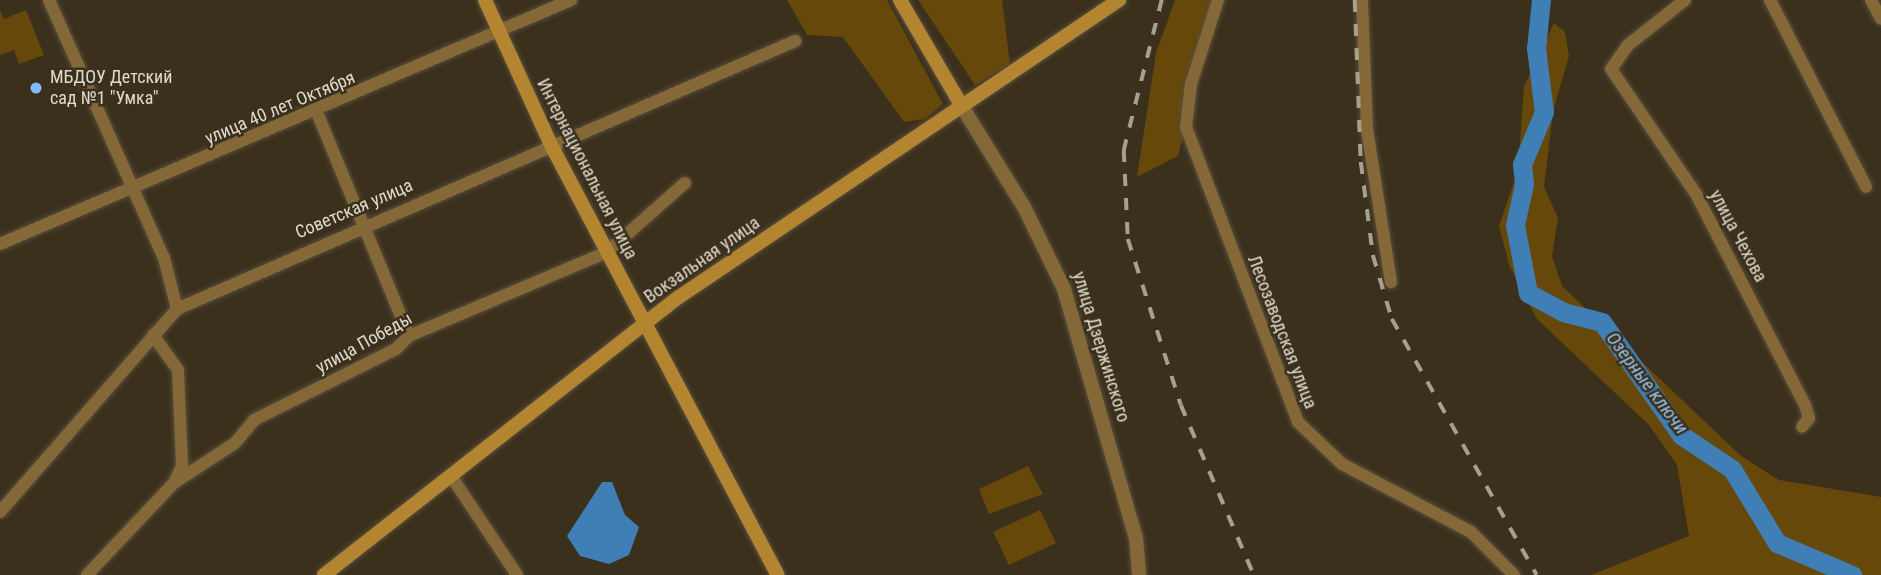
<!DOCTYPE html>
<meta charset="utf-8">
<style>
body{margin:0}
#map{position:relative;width:1881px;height:575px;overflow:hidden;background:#3b301c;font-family:"Roboto Condensed",sans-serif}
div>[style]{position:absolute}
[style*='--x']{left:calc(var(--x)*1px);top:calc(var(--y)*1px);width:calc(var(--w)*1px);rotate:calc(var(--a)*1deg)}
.green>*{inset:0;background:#66480a}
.water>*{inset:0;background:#407eb6}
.river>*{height:19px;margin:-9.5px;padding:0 9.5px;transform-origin:9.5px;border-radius:9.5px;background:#407eb6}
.roads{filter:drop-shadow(0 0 2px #594e3c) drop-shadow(0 0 2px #594e3c)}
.minor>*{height:12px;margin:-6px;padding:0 6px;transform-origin:6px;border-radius:6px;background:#846837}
.tertiary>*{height:14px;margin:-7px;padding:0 7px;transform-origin:7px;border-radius:7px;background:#846837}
.secondary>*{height:14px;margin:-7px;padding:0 7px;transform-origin:7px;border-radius:7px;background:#b38530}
.rail>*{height:3.5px;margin-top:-1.75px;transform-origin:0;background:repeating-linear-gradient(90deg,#a79f90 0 12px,transparent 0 24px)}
.dots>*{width:19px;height:19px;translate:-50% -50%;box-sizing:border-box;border:4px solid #3b301c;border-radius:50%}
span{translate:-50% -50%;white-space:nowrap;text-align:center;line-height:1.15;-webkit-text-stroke:5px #3b301c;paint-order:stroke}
.poi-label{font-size:18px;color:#e0d9cd}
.left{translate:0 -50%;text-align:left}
.street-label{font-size:18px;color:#e0d9cd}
.water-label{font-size:19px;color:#94c4f2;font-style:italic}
</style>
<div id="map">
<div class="green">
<div style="clip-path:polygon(787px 0,887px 0,943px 104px,925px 119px,904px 122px,843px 37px,807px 35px)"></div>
<div style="clip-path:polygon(918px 0,1002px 0,1010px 64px,975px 85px)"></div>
<div style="clip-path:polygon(1175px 0,1216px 0,1178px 156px,1137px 177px,1156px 53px)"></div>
<div style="clip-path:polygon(26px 10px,44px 55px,19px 64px,14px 50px,0 55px,0 11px,4px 19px)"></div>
<div style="clip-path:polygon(1554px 23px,1565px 32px,1569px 56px,1553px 111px,1544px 187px,1558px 218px,1552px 256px,1562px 286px,1741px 456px,1779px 480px,1881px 497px,1881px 575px,1591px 575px,1689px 536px,1677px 465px,1649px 425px,1537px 319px,1509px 265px,1499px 226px,1518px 170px,1524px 86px)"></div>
<div style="clip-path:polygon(1028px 466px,1043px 494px,989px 514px,979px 489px)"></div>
<div style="clip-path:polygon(1040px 510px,1056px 543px,1009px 565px,993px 532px)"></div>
</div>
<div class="water">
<div style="clip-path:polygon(602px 482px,612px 482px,625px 515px,639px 527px,629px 555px,609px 564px,580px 556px,567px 536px)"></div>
</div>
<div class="river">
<div style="--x:1541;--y:0;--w:48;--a:95.9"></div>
<div style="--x:1536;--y:48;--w:64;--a:82.9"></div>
<div style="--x:1544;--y:112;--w:56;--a:112.9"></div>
<div style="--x:1522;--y:164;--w:20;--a:84"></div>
<div style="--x:1524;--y:184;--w:42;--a:102.4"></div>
<div style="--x:1515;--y:225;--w:69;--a:79.2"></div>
<div style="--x:1528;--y:293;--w:40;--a:28"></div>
<div style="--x:1563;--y:312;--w:40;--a:14.4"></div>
<div style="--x:1602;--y:322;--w:138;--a:55"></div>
<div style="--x:1681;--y:435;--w:61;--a:33.7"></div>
<div style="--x:1732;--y:469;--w:87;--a:58.7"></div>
<div style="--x:1777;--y:543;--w:82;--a:23.1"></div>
</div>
<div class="roads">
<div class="minor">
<div style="--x:49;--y:0;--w:282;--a:66"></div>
<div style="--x:164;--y:258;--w:53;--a:75.7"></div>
<div style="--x:1218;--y:0;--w:88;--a:107.8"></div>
<div style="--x:1191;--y:84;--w:43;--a:96.6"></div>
<div style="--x:1186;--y:127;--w:316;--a:69.2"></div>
<div style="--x:1298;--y:422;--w:61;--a:43.7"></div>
<div style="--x:1342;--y:464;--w:146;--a:27.8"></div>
<div style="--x:1471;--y:532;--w:61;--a:45"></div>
<div style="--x:1362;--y:0;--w:129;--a:87.8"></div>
<div style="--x:1367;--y:129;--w:155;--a:81.1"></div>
<div style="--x:1685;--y:0;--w:73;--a:141.7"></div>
<div style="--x:1628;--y:45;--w:29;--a:125"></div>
<div style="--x:1611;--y:69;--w:151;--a:55.8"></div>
<div style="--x:1696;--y:194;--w:237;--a:62.7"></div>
<div style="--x:1805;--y:405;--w:14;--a:73"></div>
<div style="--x:1809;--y:418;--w:11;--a:128"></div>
<div style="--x:1770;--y:0;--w:210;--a:62.8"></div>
<div style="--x:1871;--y:0;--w:21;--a:62"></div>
<div style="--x:316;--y:110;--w:244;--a:67.6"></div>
<div style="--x:0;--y:244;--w:621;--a:-23.14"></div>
<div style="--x:153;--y:335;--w:43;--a:54.5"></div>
<div style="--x:178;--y:370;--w:96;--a:87.6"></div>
<div style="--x:182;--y:466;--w:17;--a:115"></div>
<div style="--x:451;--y:476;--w:119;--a:56.3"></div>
<div style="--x:0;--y:512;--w:269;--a:-48.9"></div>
<div style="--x:177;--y:309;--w:674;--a:-23.44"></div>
<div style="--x:87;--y:575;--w:127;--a:-46.6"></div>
<div style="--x:174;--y:483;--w:73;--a:-33.3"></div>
<div style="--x:235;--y:443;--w:30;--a:-50"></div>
<div style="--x:254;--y:420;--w:159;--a:-26.6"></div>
<div style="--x:396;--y:349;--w:18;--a:-45"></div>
<div style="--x:409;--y:336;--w:215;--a:-23"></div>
<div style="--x:607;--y:252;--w:104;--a:-41.5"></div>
</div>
<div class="tertiary">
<div style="--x:961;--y:105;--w:120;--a:58.3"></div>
<div style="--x:1024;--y:207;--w:91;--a:64"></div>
<div style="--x:1064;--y:289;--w:259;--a:73.9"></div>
<div style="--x:1136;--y:538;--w:37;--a:85"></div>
</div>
<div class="secondary">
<div style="--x:485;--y:0;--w:159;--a:65.5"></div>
<div style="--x:551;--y:145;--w:486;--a:62.2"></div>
<div style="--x:900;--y:0;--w:121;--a:59.8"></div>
<div style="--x:324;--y:575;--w:451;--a:-38.1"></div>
<div style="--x:679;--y:297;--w:531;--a:-34.02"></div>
</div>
</div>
<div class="rail">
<div style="--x:1162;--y:0;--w:155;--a:104.2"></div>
<div style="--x:1124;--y:150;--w:89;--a:87.4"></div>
<div style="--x:1128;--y:239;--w:174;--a:72.3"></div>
<div style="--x:1181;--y:405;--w:185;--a:66.8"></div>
<div style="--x:1355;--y:0;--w:162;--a:87.9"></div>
<div style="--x:1361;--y:162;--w:94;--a:82.6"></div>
<div style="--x:1373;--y:255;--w:67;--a:73.5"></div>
<div style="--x:1392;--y:319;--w:294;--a:60.5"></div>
</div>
<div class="dots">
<div style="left:36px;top:88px;background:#7ebdf9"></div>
</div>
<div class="poi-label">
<span class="left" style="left:50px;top:88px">МБДОУ Детский<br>сад №1 "Умка"</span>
</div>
<div class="street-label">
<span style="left:280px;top:108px;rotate:-23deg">улица 40 лет Октября</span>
<span style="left:587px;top:169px;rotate:63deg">Интернациональная улица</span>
<span style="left:354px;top:209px;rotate:-23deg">Советская улица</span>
<span style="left:1738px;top:236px;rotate:62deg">улица Чехова</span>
<span style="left:702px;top:260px;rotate:-35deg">Вокзальная улица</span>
<span style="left:1282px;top:332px;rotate:69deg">Лесозаводская улица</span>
<span style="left:364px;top:343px;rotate:-29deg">улица Победы</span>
<span style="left:1101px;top:347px;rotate:73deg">улица Дзержинского</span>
</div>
<div class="water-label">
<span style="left:1647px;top:383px;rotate:53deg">Озерные ключи</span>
</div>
</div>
